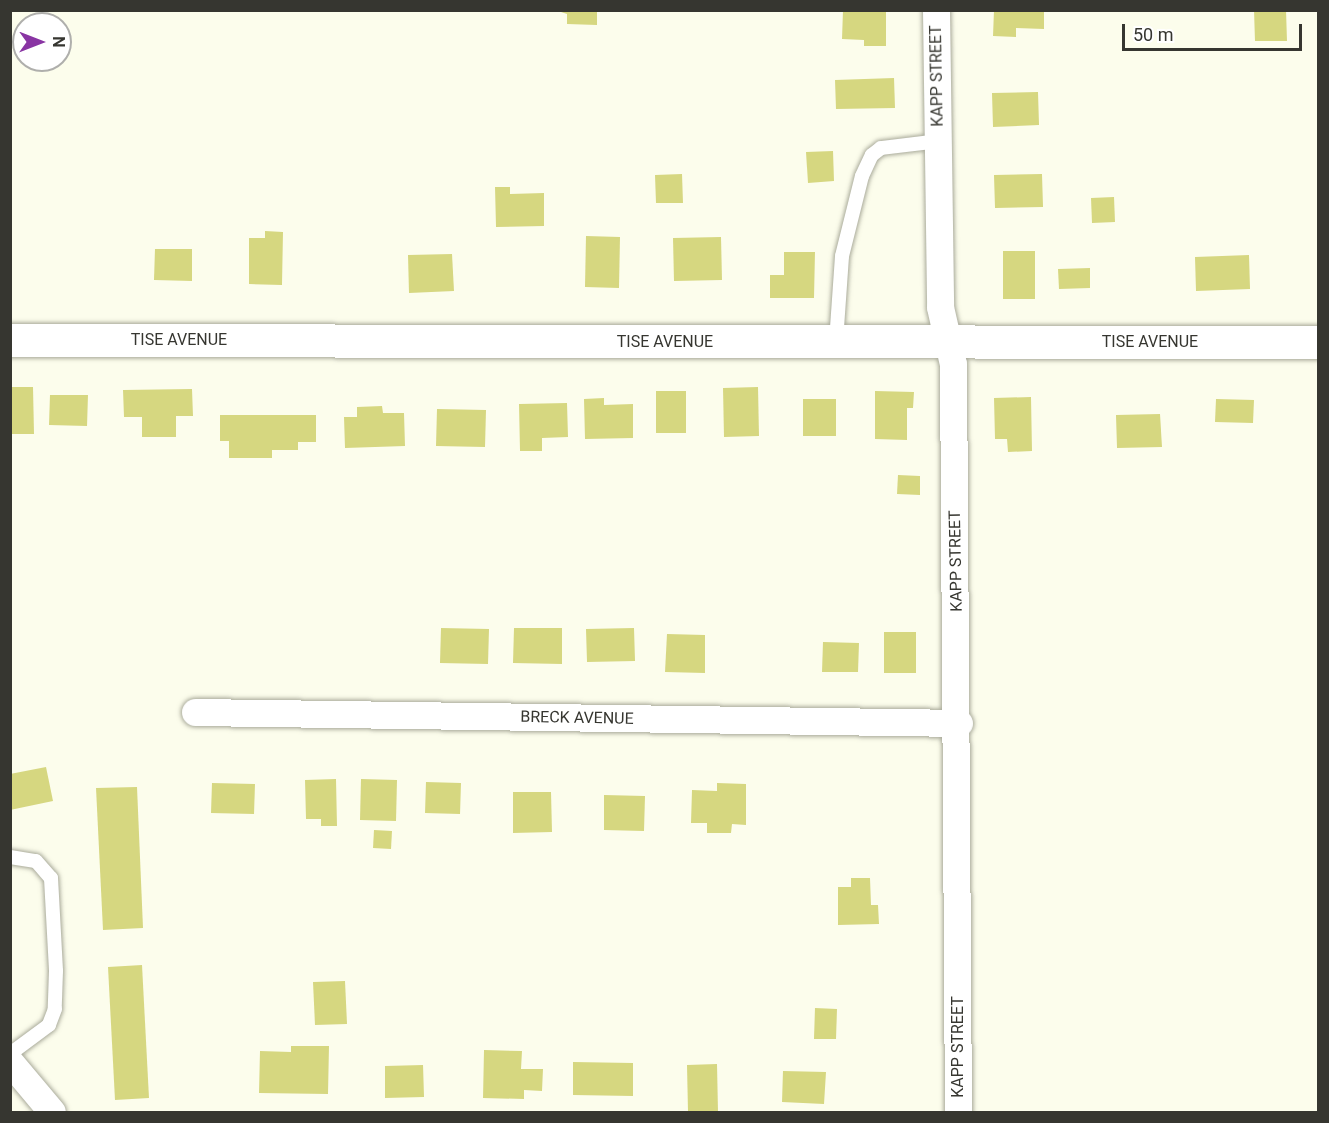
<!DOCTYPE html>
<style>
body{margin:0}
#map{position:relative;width:1329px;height:1123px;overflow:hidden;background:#fcfdec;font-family:Roboto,sans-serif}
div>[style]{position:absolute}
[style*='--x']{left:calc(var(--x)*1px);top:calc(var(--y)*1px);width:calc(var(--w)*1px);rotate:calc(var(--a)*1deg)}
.building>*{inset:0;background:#d6d780}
.roads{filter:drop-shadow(0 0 2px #aaab9b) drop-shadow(0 0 2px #aaab9b)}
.lane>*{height:14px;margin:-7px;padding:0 7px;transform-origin:7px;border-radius:7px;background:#fff}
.street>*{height:27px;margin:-13.5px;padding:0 13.5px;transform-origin:13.5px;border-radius:13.5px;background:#fff}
.secondary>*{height:33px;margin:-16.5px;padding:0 16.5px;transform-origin:16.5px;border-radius:16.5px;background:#fff}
span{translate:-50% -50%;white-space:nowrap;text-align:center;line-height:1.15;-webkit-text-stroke:4.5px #fff;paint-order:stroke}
.street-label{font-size:16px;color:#363630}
.frame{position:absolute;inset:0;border:12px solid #363630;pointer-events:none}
.north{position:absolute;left:12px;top:12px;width:60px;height:60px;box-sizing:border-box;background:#fff;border:2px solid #afafac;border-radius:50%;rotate:90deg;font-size:16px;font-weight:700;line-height:24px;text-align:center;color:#363630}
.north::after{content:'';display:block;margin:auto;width:21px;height:27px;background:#8935a3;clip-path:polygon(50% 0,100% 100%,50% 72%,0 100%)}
.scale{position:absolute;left:1122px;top:24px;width:180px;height:27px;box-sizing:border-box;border:3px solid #363630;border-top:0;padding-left:8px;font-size:18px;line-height:21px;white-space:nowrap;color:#363630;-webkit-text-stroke:4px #fff;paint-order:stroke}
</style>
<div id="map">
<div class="building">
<div style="clip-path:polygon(555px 10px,597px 10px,597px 25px,567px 24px,567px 14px)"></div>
<div style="clip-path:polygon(843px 10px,886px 10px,886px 46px,864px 46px,864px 40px,842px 39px)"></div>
<div style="clip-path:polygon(994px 10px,1044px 10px,1044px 29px,1016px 28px,1016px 37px,993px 36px)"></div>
<div style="clip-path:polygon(1254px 10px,1286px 10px,1287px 41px,1255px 41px)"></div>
<div style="clip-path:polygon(894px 78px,895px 108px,836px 109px,835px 80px)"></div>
<div style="clip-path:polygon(1038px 92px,1039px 125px,993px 127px,992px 93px)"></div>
<div style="clip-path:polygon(833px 151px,834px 181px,808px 183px,806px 152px)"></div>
<div style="clip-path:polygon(682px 174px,683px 203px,656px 203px,655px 175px)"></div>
<div style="clip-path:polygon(1042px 174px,1043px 207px,995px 208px,994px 175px)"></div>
<div style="clip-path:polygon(495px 187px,510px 187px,510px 194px,544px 193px,544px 226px,496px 227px)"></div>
<div style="clip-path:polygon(1114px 197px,1115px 222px,1092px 223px,1091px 198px)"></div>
<div style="clip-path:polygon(265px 231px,283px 232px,282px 285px,249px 284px,249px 238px,265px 238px)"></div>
<div style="clip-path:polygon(586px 236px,620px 237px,619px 288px,585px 287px)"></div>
<div style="clip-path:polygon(721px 237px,722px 280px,674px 281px,673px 238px)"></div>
<div style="clip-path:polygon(155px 249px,192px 249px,192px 281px,154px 280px)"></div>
<div style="clip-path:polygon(1003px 251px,1035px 251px,1035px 299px,1003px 299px)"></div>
<div style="clip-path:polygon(784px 252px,815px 252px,814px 298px,770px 298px,770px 275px,784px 275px)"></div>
<div style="clip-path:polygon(452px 254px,454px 291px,409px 293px,408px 255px)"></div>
<div style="clip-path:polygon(1249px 255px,1250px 289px,1196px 291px,1195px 257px)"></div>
<div style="clip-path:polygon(1090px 268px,1090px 288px,1059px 289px,1058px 269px)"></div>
<div style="clip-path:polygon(10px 387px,33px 387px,34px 434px,10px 434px)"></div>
<div style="clip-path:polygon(758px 387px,759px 436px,724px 437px,723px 388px)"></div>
<div style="clip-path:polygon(192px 389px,193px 416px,176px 416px,176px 437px,142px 437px,142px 417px,124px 417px,123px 390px)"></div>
<div style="clip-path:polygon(656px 391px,686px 391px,686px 433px,656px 433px)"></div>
<div style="clip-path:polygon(875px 391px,914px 392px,913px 408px,907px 408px,907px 440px,875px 439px)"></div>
<div style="clip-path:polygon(50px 395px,88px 395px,87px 426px,49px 425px)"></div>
<div style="clip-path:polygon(1031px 397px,1032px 451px,1008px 452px,1007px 439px,995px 439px,994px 398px)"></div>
<div style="clip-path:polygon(604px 398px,604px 405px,633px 404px,633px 438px,585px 439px,584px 399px)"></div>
<div style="clip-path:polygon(803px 399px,836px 399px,836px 436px,803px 436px)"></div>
<div style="clip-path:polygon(1216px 399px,1254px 400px,1253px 423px,1215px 422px)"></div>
<div style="clip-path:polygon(567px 403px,568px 437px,542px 438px,542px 451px,520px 451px,519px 404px)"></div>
<div style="clip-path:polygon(382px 406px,383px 413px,404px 413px,405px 446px,345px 448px,344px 417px,357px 417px,357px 407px)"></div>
<div style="clip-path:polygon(437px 409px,486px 410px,485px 447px,436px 446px)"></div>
<div style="clip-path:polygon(1160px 414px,1162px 447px,1117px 448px,1116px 415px)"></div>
<div style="clip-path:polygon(220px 415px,316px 415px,316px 442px,298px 442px,298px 450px,272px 450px,272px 458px,229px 458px,229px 441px,220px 441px)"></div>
<div style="clip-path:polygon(898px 475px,920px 476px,920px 495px,897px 494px)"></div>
<div style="clip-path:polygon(441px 628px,489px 629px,488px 664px,440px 663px)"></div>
<div style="clip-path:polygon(514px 628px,562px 628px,562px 664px,513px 663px)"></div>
<div style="clip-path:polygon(634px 628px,635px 661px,587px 662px,586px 629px)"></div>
<div style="clip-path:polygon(884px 632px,916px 632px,916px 673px,884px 673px)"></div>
<div style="clip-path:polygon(667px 634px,705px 635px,705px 673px,665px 672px)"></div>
<div style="clip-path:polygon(823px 642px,859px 643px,858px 672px,822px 672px)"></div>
<div style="clip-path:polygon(46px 767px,53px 801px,10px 810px,10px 774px)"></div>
<div style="clip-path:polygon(336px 779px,337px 826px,321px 826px,321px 819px,306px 819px,305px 780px)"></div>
<div style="clip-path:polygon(361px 779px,397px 780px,396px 821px,360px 820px)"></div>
<div style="clip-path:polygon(426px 782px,461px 783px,460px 814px,425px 813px)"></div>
<div style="clip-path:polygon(212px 783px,255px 784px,254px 814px,211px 813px)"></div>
<div style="clip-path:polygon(717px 783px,746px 784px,746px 825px,732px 824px,731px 833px,707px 833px,707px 823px,691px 823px,692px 790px,717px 791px)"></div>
<div style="clip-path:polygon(137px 787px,143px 928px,103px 930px,96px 788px)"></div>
<div style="clip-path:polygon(513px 792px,551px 792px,552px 832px,513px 833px)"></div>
<div style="clip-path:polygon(604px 795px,645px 796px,644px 831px,604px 830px)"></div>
<div style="clip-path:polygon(374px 830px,392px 831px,391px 849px,373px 848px)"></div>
<div style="clip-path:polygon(851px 878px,870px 878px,871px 905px,878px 905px,879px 924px,838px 925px,838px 887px,851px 887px)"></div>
<div style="clip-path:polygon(142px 965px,149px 1098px,115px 1100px,108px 967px)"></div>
<div style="clip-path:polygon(345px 981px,347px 1024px,315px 1025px,313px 982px)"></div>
<div style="clip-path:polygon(815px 1008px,837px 1009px,836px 1039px,814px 1039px)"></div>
<div style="clip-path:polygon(291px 1046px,329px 1046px,328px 1094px,259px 1093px,260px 1051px,291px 1052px)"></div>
<div style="clip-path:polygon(484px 1050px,522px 1051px,521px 1069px,543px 1069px,542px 1091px,524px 1090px,524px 1099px,483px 1098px)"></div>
<div style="clip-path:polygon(573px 1062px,633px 1063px,633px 1096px,573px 1095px)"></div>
<div style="clip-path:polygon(717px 1064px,718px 1112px,688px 1112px,687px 1065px)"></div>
<div style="clip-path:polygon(423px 1065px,424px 1097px,385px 1098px,385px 1066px)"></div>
<div style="clip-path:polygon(783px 1071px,826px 1072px,824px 1104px,782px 1102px)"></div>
</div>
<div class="roads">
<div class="lane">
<div style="--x:836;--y:342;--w:86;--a:-86"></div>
<div style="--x:842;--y:256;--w:82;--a:-76"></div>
<div style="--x:862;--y:176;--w:23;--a:-65"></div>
<div style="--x:872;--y:155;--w:11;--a:-38"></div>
<div style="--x:881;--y:148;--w:58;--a:-6.9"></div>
<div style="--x:10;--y:857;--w:26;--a:9"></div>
<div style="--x:36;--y:861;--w:23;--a:49"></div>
<div style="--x:51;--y:878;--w:93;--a:86.9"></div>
<div style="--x:56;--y:971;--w:38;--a:92"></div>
<div style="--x:55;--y:1009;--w:17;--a:111"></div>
<div style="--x:49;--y:1025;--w:49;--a:143.4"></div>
</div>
<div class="street">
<div style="--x:936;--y:10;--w:297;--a:89.2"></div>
<div style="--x:940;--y:307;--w:58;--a:77.2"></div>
<div style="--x:953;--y:364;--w:748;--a:89.62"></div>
<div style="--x:195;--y:712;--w:764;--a:0.82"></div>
<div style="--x:10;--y:1062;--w:65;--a:50"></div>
</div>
<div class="secondary">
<div style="--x:10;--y:340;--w:1308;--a:0.09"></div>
</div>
</div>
<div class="street-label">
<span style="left:937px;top:76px;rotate:-91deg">KAPP STREET</span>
<span style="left:179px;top:340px">TISE AVENUE</span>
<span style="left:665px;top:342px">TISE AVENUE</span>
<span style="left:1150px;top:342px">TISE AVENUE</span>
<span style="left:956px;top:561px;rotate:-91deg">KAPP STREET</span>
<span style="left:577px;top:718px;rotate:1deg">BRECK AVENUE</span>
<span style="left:958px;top:1047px;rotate:-90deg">KAPP STREET</span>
</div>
<div class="frame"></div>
<div class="north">N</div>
<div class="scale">50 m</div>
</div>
